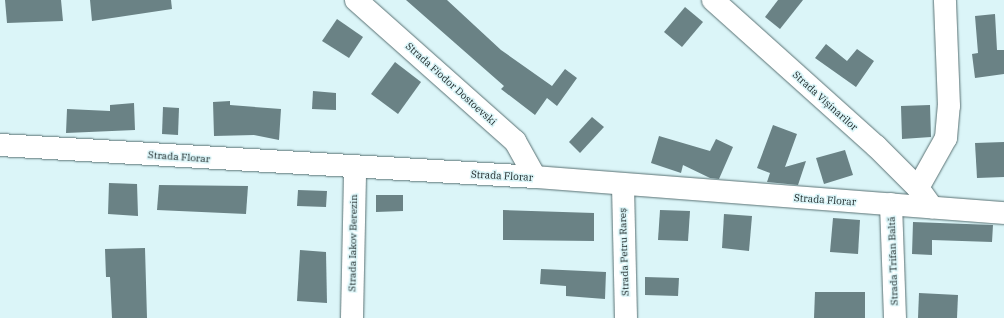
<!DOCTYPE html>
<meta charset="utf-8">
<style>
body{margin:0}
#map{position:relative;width:1004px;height:318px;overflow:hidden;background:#dbf5f8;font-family:"IBM Plex Serif",serif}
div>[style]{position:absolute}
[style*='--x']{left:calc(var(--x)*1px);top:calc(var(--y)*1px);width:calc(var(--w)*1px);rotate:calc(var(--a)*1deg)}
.building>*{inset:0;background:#6a8285}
.roads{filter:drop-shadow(0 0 1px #597173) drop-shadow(0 0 1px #597173)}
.minor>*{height:22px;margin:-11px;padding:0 11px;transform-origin:11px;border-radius:11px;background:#fff}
.tertiary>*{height:22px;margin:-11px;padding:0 11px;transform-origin:11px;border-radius:11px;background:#fff}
span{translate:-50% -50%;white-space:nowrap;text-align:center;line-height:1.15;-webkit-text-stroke:3px #dbf5f8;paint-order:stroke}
.street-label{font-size:10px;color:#162021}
</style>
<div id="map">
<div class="building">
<div style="clip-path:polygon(5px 0,61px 0,63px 21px,7px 23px)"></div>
<div style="clip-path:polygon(90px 0,171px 0,172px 9px,92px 21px)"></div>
<div style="clip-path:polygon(406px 0,447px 0,501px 50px,552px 86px,565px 69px,577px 78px,557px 106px,547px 98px,535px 115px,501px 89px,504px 86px)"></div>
<div style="clip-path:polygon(778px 0,803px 0,780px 29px,765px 17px)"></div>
<div style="clip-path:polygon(685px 7px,703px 22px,682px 47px,664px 32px)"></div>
<div style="clip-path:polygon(995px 14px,997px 50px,1004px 50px,1004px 74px,975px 78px,972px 54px,978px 53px,975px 16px)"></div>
<div style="clip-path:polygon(337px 19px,363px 37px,349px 58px,322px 41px)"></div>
<div style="clip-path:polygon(826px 44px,847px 61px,857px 49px,874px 61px,856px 87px,815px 58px)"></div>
<div style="clip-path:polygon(395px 62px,421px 82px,398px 114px,371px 94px)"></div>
<div style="clip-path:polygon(313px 91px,336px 93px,336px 110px,312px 109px)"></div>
<div style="clip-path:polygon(230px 101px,230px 105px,281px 109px,279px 140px,254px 135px,214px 136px,213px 102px)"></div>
<div style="clip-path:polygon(134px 103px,135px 130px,66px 133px,67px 109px,110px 111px,110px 105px)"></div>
<div style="clip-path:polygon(930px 105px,931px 137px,902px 139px,901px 106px)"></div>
<div style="clip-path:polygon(163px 107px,179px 108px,178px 135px,162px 134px)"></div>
<div style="clip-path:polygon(592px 117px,604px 127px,580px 153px,569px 142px)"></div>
<div style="clip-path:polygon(773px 125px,797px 134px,785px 167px,806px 161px,798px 185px,767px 182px,770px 173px,757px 168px)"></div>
<div style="clip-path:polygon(659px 136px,710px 151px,716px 139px,733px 147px,719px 179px,710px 178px,683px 165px,681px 173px,651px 163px)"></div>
<div style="clip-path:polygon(1004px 142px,1004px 177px,977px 178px,975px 143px)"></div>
<div style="clip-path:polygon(845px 150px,853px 175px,824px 184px,816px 158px)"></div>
<div style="clip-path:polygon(109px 183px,137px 184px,138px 216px,108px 214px)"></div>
<div style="clip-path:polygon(159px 185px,248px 186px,246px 214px,157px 210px)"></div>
<div style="clip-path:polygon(298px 190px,327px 191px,326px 207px,297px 206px)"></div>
<div style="clip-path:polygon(376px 195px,403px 195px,403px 211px,376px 212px)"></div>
<div style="clip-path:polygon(503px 210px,594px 213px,594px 241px,503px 240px)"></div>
<div style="clip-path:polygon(660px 210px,690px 211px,688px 241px,658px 240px)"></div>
<div style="clip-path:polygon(724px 214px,752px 216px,749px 251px,722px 248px)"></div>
<div style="clip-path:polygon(833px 218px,860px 220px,858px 254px,830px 252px)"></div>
<div style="clip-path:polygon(913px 222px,993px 225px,992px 242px,932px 240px,932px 255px,912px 254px)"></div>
<div style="clip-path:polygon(145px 248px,147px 318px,112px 318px,110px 277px,106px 277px,105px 249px)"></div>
<div style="clip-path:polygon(300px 250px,326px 252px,327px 303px,297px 301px)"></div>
<div style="clip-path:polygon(541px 269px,606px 272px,605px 299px,566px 296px,566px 286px,540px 284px)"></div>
<div style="clip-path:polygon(645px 277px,679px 278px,678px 296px,645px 295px)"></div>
<div style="clip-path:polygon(815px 292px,865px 292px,865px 318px,814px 318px)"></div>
<div style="clip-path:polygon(919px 293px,958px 295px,957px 318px,918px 318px)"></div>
</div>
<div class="roads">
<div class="minor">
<div style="--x:356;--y:0;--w:213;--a:41.6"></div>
<div style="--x:515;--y:141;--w:41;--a:60.9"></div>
<div style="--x:713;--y:0;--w:219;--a:41.9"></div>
<div style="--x:876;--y:146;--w:59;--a:45"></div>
<div style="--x:918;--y:188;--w:24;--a:54"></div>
<div style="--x:623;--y:186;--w:132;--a:88.7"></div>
<div style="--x:918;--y:188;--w:57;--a:-60.8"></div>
<div style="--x:946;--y:138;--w:32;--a:-85"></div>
<div style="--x:949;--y:106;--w:106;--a:-92.2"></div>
<div style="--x:891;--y:204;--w:114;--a:88"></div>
<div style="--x:352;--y:318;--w:149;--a:-88.8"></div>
</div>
<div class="tertiary">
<div style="--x:0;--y:145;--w:536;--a:3.42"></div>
<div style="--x:535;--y:177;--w:470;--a:4.4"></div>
</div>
</div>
<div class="street-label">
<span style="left:451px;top:84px;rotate:42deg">Strada Fiodor Dostoevski</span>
<span style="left:825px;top:101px;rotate:42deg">Strada Vișinarilor</span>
<span style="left:179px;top:157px;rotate:4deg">Strada Florar</span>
<span style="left:502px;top:176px;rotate:3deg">Strada Florar</span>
<span style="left:825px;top:200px;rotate:4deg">Strada Florar</span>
<span style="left:353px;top:243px;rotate:-89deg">Strada Iakov Berezin</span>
<span style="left:624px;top:252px;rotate:-92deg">Strada Petru Rareș</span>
<span style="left:893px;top:261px;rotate:-92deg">Strada Trifan Baltă</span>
</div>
</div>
